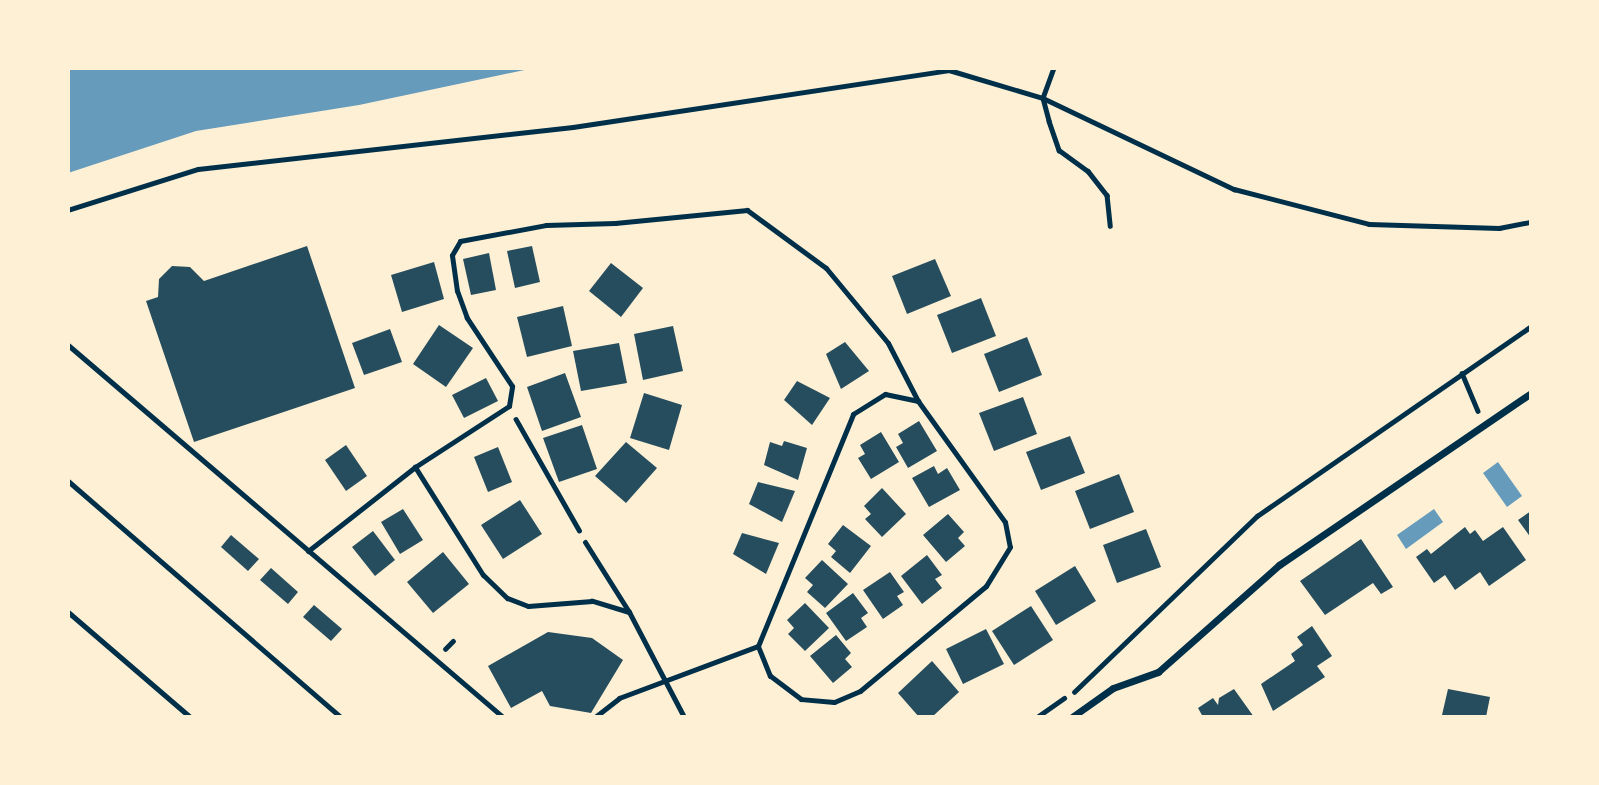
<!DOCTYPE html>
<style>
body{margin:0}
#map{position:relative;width:1599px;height:785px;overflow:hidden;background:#fdf0d5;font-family:Raleway,sans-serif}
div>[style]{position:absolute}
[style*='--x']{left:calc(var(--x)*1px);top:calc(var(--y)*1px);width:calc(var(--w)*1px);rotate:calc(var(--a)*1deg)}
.water>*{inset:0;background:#669bbc}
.building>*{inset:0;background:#264d5e}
.path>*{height:4.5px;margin:-2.25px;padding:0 2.25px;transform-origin:2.25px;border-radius:2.25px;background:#003049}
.service>*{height:5px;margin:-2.5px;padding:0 2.5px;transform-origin:2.5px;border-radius:2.5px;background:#003049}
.minor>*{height:7px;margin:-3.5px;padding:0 3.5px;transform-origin:3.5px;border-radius:3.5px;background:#003049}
span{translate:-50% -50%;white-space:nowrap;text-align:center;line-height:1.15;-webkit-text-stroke:7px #fdf0d5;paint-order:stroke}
.frame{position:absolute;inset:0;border:70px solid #fdf0d5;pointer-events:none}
</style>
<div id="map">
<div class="water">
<div style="clip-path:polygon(68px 68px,534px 68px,359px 105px,196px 131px,68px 173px)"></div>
<div style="clip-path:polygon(1498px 462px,1522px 496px,1507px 507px,1483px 473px)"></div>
<div style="clip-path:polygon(1434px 509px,1443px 522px,1406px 549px,1397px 535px)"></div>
</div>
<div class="building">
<div style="clip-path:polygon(307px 246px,355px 388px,194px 442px,146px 301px,158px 297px,159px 279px,172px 266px,190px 267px,204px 281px)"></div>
<div style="clip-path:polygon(532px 246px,540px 282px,515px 288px,507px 251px)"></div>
<div style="clip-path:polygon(489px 253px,496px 290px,471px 295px,463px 259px)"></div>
<div style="clip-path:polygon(935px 259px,951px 296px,907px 314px,892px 276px)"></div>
<div style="clip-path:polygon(434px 262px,444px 299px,402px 312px,391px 275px)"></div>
<div style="clip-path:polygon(611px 263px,643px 288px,621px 317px,589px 291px)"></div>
<div style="clip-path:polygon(981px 298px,996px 336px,952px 353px,937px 315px)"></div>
<div style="clip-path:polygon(563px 306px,572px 346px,527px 357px,517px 317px)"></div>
<div style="clip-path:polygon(439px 325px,473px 348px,446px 387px,413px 364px)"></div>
<div style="clip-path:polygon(673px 326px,683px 371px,643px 380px,634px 334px)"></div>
<div style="clip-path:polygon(390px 329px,402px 362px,364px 375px,352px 343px)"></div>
<div style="clip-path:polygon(1027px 337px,1042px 375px,999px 392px,984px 354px)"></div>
<div style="clip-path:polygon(845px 342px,869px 371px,841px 389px,826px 354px)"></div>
<div style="clip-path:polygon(619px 343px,627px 383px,581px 391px,573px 351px)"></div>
<div style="clip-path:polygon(565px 373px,581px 417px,542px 431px,527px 387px)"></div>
<div style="clip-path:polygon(486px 378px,498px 401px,464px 418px,452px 395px)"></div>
<div style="clip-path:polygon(797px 381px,830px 398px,812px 425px,784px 400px)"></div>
<div style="clip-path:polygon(644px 393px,682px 405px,669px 450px,630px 438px)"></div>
<div style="clip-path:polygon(1023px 397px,1037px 434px,994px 451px,979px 413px)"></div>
<div style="clip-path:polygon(919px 421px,937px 451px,908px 468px,896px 447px,903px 443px,898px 434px)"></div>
<div style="clip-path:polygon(582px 425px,597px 469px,559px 482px,543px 438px)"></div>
<div style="clip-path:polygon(881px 432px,899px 462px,871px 479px,858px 458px,865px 454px,860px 445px)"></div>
<div style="clip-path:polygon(1070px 436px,1085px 473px,1041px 490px,1026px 452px)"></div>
<div style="clip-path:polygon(784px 441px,807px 448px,798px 480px,764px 465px,770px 442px,782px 446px)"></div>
<div style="clip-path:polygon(626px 442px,657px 468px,626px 503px,595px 476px)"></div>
<div style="clip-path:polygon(346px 445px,367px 476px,346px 491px,325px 460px)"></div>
<div style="clip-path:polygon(498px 447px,512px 482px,488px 492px,474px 457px)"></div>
<div style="clip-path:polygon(934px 466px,938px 474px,947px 468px,960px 490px,929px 507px,912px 478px)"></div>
<div style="clip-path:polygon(1119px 474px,1134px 512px,1090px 529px,1075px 491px)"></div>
<div style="clip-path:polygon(758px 482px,795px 491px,782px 522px,749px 504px)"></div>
<div style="clip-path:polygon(882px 488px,906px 514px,882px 537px,865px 519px,871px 514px,864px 506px)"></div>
<div style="clip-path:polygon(520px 500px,542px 534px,503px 559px,481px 525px)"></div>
<div style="clip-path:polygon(403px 509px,423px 540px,400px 554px,381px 522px)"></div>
<div style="clip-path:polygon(1531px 511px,1531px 538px,1518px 520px)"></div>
<div style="clip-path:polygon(948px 514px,964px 532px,958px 538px,965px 546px,946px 562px,923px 535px)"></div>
<div style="clip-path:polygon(843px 525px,871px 546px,850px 573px,831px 557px,836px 551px,828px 544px)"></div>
<div style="clip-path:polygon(1465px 527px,1470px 534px,1475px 530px,1483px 541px,1503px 527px,1526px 560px,1489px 586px,1480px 572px,1455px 590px,1445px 575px,1434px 583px,1416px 557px,1427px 549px,1431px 554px)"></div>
<div style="clip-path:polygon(1146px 529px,1161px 567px,1117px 583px,1103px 545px)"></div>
<div style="clip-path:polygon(373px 531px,395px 560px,375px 576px,352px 547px)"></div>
<div style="clip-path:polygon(742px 533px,779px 543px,766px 574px,733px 554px)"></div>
<div style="clip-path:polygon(231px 535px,259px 559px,248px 571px,221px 547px)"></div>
<div style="clip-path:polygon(1361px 539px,1393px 587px,1381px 594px,1373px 583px,1325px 615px,1300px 581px)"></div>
<div style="clip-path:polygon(443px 552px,469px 584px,433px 613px,407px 582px)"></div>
<div style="clip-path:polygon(927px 555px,942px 575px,935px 579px,942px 588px,922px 604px,901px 576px)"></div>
<div style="clip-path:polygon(822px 560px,848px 584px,825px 608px,807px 592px,813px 585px,805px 578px)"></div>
<div style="clip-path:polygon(1075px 566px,1096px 601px,1056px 625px,1035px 591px)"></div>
<div style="clip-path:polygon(271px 568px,298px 592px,288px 604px,260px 580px)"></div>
<div style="clip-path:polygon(890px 572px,904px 592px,897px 596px,903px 605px,883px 619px,863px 590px)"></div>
<div style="clip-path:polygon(853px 593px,868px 613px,861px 618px,867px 627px,846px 641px,826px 613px)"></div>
<div style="clip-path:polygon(805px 603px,829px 628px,805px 651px,788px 634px,794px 628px,787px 620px)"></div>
<div style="clip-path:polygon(314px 605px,342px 629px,331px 641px,303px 617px)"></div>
<div style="clip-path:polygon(1031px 606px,1053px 640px,1014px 665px,992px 631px)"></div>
<div style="clip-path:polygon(1312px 626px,1332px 656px,1317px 666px,1325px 677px,1273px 711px,1261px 684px,1295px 661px,1291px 654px,1303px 645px,1297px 637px)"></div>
<div style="clip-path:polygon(986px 629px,1004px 664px,963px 684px,946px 649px)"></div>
<div style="clip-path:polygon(548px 632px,592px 638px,623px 660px,591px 713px,550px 706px,542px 691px,511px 708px,488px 666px)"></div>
<div style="clip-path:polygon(836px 635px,851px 653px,845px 659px,852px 667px,833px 683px,810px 656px)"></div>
<div style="clip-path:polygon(932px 661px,959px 692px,932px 717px,919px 717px,898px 693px)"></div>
<div style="clip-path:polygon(1234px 689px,1254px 717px,1203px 717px,1198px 708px,1213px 698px,1218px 705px,1219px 698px)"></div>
<div style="clip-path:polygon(1448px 689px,1490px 697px,1486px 717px,1442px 715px)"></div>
</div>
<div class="path">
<div style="--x:1054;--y:68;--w:32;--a:110"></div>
<div style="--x:1043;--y:98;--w:24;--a:75"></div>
<div style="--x:1049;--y:121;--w:31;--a:71"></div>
<div style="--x:1059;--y:150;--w:36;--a:36"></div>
<div style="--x:1088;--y:171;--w:31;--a:52"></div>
<div style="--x:1107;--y:195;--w:31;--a:84"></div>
<div style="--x:68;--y:210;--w:136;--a:-17.5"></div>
<div style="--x:198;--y:169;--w:377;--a:-6.4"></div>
<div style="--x:573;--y:127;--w:380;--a:-8.6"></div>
<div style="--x:949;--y:70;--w:98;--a:16.6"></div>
<div style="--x:1043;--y:98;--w:212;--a:25.5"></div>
<div style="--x:1234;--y:189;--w:139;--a:14.5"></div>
<div style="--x:1369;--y:224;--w:130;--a:1.8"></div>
<div style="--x:1499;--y:228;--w:33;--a:-11"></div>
<div style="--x:1462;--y:373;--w:41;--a:67.2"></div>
<div style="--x:516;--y:419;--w:128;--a:60.4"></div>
<div style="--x:445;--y:649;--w:11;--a:-45"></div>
<div style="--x:1074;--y:692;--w:254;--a:-43.9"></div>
<div style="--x:1257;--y:516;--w:333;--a:-34.7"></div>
<div style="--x:1037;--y:717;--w:33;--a:-35"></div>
</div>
<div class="service">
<div style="--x:68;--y:345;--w:572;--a:40.54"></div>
<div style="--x:68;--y:481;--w:360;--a:40.9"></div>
<div style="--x:585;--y:542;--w:83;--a:57.8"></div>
<div style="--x:308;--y:551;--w:136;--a:-38.1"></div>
<div style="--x:68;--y:612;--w:161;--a:40.7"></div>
<div style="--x:595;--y:717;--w:31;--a:-38"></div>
<div style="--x:619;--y:698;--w:148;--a:-20.5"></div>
<div style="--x:758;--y:646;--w:251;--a:-67.7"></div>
<div style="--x:853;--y:414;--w:38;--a:-32"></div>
<div style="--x:885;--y:394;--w:34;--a:12"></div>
<div style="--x:918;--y:401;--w:149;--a:54.3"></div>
<div style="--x:1005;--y:522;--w:25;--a:79"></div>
<div style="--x:1010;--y:547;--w:46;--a:121.6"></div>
<div style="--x:986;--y:586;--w:164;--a:140.2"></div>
<div style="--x:860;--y:691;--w:28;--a:157"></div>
<div style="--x:834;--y:702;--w:33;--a:-175"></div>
<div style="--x:801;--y:699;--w:39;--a:-143"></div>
<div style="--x:770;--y:676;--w:32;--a:-112"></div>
<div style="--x:684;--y:717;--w:119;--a:-117.6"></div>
<div style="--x:629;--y:612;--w:39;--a:-163"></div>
<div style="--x:592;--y:601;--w:64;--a:175.5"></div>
<div style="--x:528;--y:606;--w:22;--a:-159"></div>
<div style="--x:507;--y:598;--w:33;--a:-136"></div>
<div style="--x:483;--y:575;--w:128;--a:-122.2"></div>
<div style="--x:415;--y:467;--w:112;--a:-33"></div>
<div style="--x:509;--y:406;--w:20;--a:-81"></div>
<div style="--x:512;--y:386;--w:82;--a:-123.5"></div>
<div style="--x:467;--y:318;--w:29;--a:-110"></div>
<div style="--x:457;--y:291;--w:36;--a:-98"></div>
<div style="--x:452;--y:255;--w:16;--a:-60"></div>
<div style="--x:460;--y:241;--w:87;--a:-10.5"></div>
<div style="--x:546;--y:225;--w:69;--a:-1.7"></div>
<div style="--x:615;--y:223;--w:133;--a:-5.6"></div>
<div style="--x:747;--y:210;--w:98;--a:36.3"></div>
<div style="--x:826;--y:268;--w:97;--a:50.4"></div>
<div style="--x:888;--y:343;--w:65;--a:62.7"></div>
</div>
<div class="minor">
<div style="--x:1072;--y:717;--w:50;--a:-35.3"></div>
<div style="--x:1113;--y:688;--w:48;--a:-19.6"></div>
<div style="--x:1158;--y:672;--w:162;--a:-41.5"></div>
<div style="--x:1279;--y:565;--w:305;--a:-34.3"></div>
</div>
<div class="frame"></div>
</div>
